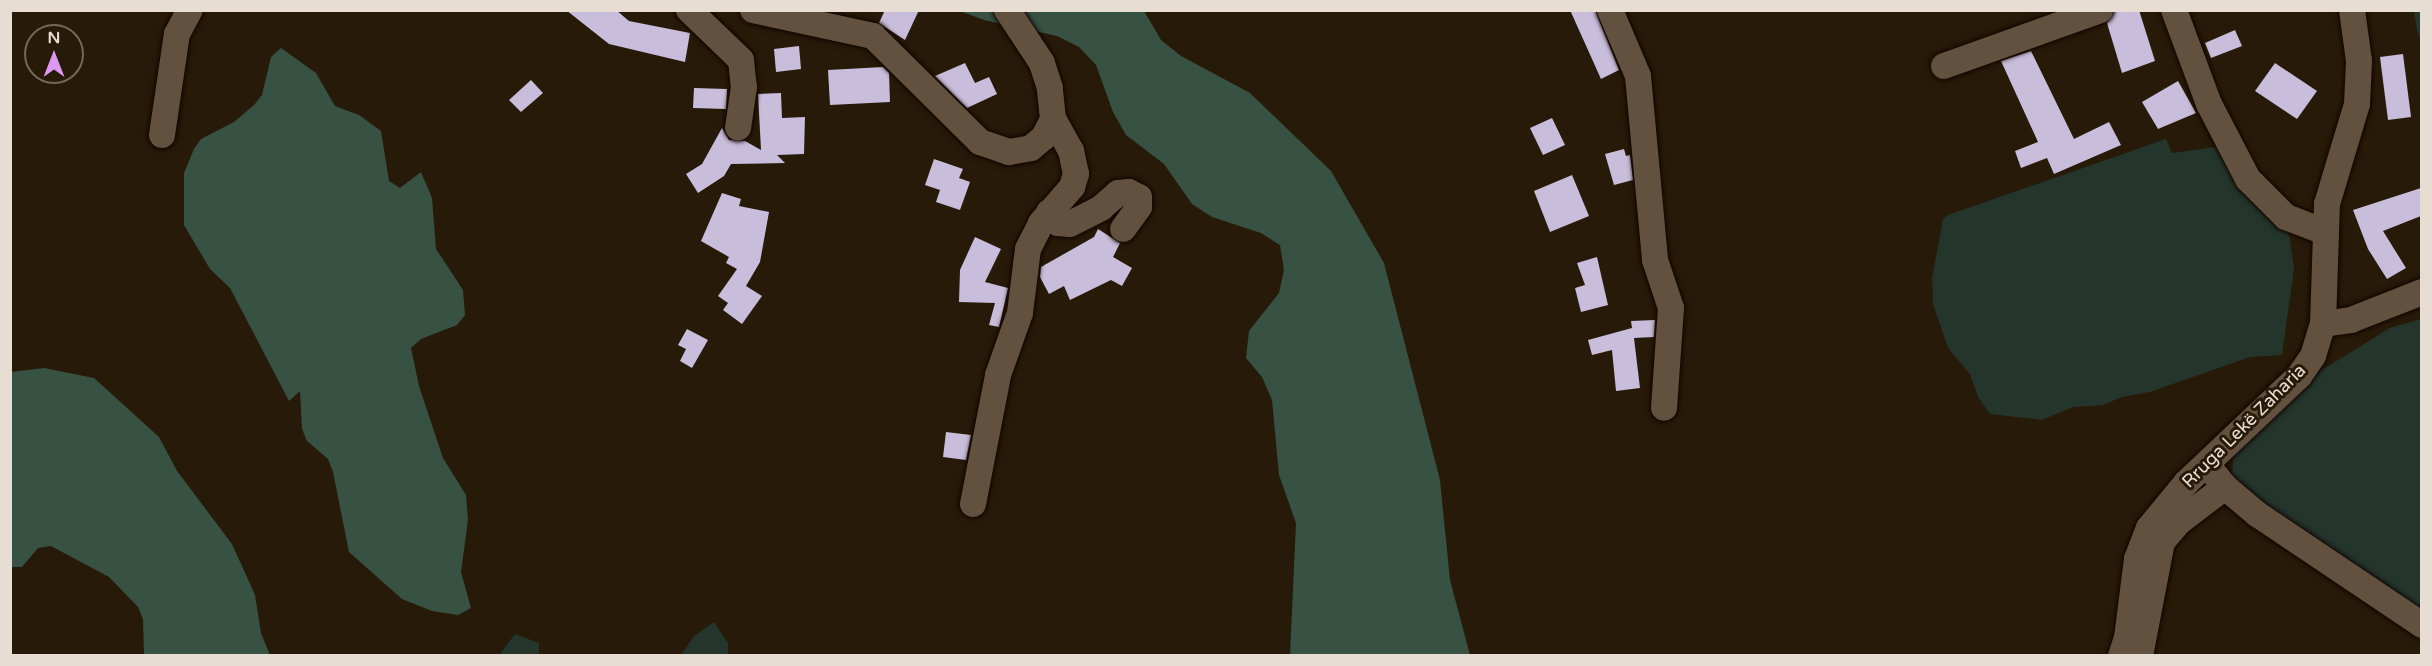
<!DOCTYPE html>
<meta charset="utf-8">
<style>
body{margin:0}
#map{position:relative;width:2432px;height:666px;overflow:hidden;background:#281a08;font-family:"Varela Round",sans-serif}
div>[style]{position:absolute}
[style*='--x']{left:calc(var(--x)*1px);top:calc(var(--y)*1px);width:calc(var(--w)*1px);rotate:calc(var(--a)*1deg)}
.green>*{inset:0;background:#24352c}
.forest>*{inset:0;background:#375142}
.building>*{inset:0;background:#c8bdda}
.roads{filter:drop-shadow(0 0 2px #100500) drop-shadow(0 0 2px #100500)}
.minor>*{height:26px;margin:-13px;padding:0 13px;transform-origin:13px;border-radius:13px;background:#62513f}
span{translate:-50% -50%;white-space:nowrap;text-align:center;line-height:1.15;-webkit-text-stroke:6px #281a08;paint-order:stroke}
.street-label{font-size:18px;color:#e7ddd3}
.frame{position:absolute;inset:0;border:12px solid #e7ddd3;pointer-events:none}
.north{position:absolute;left:24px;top:24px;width:60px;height:60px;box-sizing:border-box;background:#281a08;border:2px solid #746859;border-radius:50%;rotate:0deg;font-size:16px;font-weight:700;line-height:24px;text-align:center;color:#e7ddd3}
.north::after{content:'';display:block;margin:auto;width:21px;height:27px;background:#dc99f4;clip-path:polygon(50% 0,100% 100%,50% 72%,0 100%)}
</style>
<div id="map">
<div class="green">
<div style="clip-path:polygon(2414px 11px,2421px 11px,2421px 41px,2417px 30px)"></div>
<div style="clip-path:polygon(2166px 139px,2172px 153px,2224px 146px,2289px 234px,2294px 269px,2282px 355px,2250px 357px,2150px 392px,2122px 397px,2103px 405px,2073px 407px,2042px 420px,1990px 414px,1978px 397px,1970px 374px,1948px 348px,1933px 304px,1932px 278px,1943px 219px,1948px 215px)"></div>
<div style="clip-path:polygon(2421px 319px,2421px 638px,2363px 600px,2237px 490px,2232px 474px,2234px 453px,2304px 381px,2390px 328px)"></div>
<div style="clip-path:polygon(714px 622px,728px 643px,728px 655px,681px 655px,694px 636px)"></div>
<div style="clip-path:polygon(515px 634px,539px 643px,539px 655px,499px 655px)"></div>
</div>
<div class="forest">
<div style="clip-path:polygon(960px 11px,1144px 11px,1161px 40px,1181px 56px,1250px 93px,1331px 171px,1384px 263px,1440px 480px,1450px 580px,1470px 655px,1290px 655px,1296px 523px,1279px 475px,1272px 400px,1262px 377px,1246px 358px,1249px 331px,1279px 293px,1284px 270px,1280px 245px,1261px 233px,1212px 217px,1192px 204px,1164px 164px,1126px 135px,1113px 112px,1096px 65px,1079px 47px,1057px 36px,984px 20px)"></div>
<div style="clip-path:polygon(281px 48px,316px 73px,335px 106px,359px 115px,381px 131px,389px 181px,400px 188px,421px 172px,432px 198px,436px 249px,463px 290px,465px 315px,457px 325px,421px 339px,411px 348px,419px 386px,443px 458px,466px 495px,468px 520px,461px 572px,471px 608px,458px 615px,432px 611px,402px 599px,349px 552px,333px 472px,328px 459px,307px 441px,302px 429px,300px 391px,289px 401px,230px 288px,210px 269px,184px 225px,184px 173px,194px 149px,201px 139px,234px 122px,254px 105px,262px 95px,271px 57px)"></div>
<div style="clip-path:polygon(44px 368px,94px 378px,159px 437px,177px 471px,232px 544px,255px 595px,261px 633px,270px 655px,144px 655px,143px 619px,138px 607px,109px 577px,51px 546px,38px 548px,22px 567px,11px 567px,11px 372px)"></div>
</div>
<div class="building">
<div style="clip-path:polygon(566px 10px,616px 10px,629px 21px,690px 33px,685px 62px,609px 44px)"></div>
<div style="clip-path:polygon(885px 10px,919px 10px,905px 40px,879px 23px)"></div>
<div style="clip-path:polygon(1570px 10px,1595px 10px,1619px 70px,1601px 79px)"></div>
<div style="clip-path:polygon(2139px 10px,2155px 61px,2122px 73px,2107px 23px,2115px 11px)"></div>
<div style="clip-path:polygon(2235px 30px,2242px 46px,2211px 58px,2205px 43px)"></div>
<div style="clip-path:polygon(799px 46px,801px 69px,776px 72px,774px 49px)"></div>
<div style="clip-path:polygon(2031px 51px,2074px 139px,2109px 122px,2121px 145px,2054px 174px,2047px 158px,2021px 168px,2015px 151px,2038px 142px,2001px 61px)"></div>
<div style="clip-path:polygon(2403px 54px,2411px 117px,2388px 120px,2380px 57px)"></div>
<div style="clip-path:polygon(965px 63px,975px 83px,989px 77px,997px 94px,967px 108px,935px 76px)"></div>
<div style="clip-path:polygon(2275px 63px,2317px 91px,2297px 119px,2255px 91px)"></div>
<div style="clip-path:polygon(883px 67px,889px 73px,890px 102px,830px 105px,828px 70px)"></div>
<div style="clip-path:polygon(531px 80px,543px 93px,521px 112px,509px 100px)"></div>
<div style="clip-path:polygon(2178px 81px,2196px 113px,2158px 129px,2142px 102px)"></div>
<div style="clip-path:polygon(694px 88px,727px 89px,726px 109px,693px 108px)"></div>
<div style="clip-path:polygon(781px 93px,782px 118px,805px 117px,804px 154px,777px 155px,785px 163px,731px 164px,724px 176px,698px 193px,686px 174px,702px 164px,722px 128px,729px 140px,745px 141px,761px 150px,758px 94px)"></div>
<div style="clip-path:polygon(1552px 118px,1565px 145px,1543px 155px,1530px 128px)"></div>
<div style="clip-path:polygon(1624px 149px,1626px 156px,1630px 155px,1633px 180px,1614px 185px,1605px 154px)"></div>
<div style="clip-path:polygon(934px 159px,963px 169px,959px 178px,970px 182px,960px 210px,936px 202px,940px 190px,925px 185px)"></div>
<div style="clip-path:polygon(1572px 175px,1589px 216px,1550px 232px,1534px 191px)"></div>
<div style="clip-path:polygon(2421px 188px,2421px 216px,2383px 231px,2406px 268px,2387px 279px,2368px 249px,2353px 210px)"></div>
<div style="clip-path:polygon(722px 193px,741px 199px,739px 206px,769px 212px,760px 262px,746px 286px,762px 296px,742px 324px,723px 310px,728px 303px,718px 296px,737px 269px,726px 263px,729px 257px,701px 241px)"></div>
<div style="clip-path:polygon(1098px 229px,1120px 243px,1113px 257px,1132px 268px,1122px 286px,1111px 280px,1070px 300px,1064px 286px,1049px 294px,1040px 277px,1041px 267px,1094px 237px)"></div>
<div style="clip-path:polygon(975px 237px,1001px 249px,985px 282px,1008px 288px,999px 327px,989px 325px,995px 303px,959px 302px,960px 270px)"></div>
<div style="clip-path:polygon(1597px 257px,1608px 305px,1581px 312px,1575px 288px,1585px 285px,1577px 263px)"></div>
<div style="clip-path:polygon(1655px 320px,1654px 337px,1634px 338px,1640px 388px,1616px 391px,1612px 350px,1592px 355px,1588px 340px,1632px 328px,1631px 321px)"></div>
<div style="clip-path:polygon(687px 329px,708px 340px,692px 368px,680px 361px,686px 349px,678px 345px)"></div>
<div style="clip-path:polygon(946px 432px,971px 435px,966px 460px,943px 457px)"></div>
</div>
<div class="roads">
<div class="minor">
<div style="--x:689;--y:10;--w:72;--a:43.9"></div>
<div style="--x:741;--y:60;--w:27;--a:84"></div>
<div style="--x:744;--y:87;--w:41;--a:98.3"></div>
<div style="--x:753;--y:10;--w:123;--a:12.2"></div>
<div style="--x:873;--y:36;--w:151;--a:44.7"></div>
<div style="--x:980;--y:142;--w:31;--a:19"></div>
<div style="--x:1009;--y:152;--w:22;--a:-10"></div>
<div style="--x:1031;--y:148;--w:17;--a:-40"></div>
<div style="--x:1044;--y:137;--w:20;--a:-63"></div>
<div style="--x:1053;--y:119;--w:31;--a:-96"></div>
<div style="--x:1050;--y:88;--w:26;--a:-108"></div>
<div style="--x:1042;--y:63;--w:64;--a:-123.4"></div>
<div style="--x:1610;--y:10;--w:72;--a:67"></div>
<div style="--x:1638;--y:76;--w:185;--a:84.7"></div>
<div style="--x:1655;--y:260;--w:51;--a:71.6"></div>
<div style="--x:1671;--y:308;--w:100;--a:94"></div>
<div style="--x:2174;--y:10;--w:100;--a:69.6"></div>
<div style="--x:2209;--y:104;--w:85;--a:62.5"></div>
<div style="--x:2248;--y:179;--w:54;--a:45"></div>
<div style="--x:2286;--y:217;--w:40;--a:21"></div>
<div style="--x:1944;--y:66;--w:166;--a:-19.7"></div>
<div style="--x:162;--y:135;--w:102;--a:-81.6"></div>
<div style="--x:177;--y:34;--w:27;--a:-62"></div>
<div style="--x:1049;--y:212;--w:7;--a:82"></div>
<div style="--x:1050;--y:219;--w:9;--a:27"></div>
<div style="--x:1058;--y:223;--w:12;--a:5"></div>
<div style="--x:1070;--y:224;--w:35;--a:-27"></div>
<div style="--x:1101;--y:208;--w:23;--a:-41"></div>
<div style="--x:1118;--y:193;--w:11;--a:-5"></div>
<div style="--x:1129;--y:192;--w:11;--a:27"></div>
<div style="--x:1139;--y:197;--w:10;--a:90"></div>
<div style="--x:1139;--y:207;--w:27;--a:126"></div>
<div style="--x:2323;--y:324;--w:28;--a:-8"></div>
<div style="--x:2351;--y:320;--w:76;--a:-21.5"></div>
<div style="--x:2208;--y:466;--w:27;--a:51"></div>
<div style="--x:2225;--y:487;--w:42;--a:40.2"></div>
<div style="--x:2257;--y:514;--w:199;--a:33.9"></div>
<div style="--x:973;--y:504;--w:131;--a:-79"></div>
<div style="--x:998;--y:375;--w:66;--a:-70.5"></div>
<div style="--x:1020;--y:313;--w:64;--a:-82.9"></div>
<div style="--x:1028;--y:249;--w:29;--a:-63"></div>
<div style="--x:1041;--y:223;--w:48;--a:-49.3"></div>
<div style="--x:1072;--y:187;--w:14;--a:-73"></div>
<div style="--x:1076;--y:174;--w:24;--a:-102"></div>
<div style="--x:1071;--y:151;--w:37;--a:-119"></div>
<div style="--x:2121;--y:656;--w:19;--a:-72"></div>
<div style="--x:2127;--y:638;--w:80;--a:-82.8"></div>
<div style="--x:2137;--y:559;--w:33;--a:-69"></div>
<div style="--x:2149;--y:528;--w:58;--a:-50.6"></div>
<div style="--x:2186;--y:483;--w:156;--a:-43.4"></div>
<div style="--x:2299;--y:376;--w:24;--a:-55"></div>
<div style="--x:2313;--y:356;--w:34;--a:-73"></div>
<div style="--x:2323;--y:324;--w:120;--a:-88.1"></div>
<div style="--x:2327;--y:204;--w:104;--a:-73.3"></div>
<div style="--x:2357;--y:104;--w:43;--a:-87.3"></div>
<div style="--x:2359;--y:61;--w:51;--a:-97.8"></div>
<div style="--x:2140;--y:656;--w:116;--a:-79.1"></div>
<div style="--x:2162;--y:542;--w:26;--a:-50"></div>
<div style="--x:2179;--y:522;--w:58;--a:-37.3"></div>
</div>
</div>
<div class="street-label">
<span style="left:2244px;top:426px;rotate:-45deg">Rruga Lekë Zaharia</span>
</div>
<div class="frame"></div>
<div class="north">N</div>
</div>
